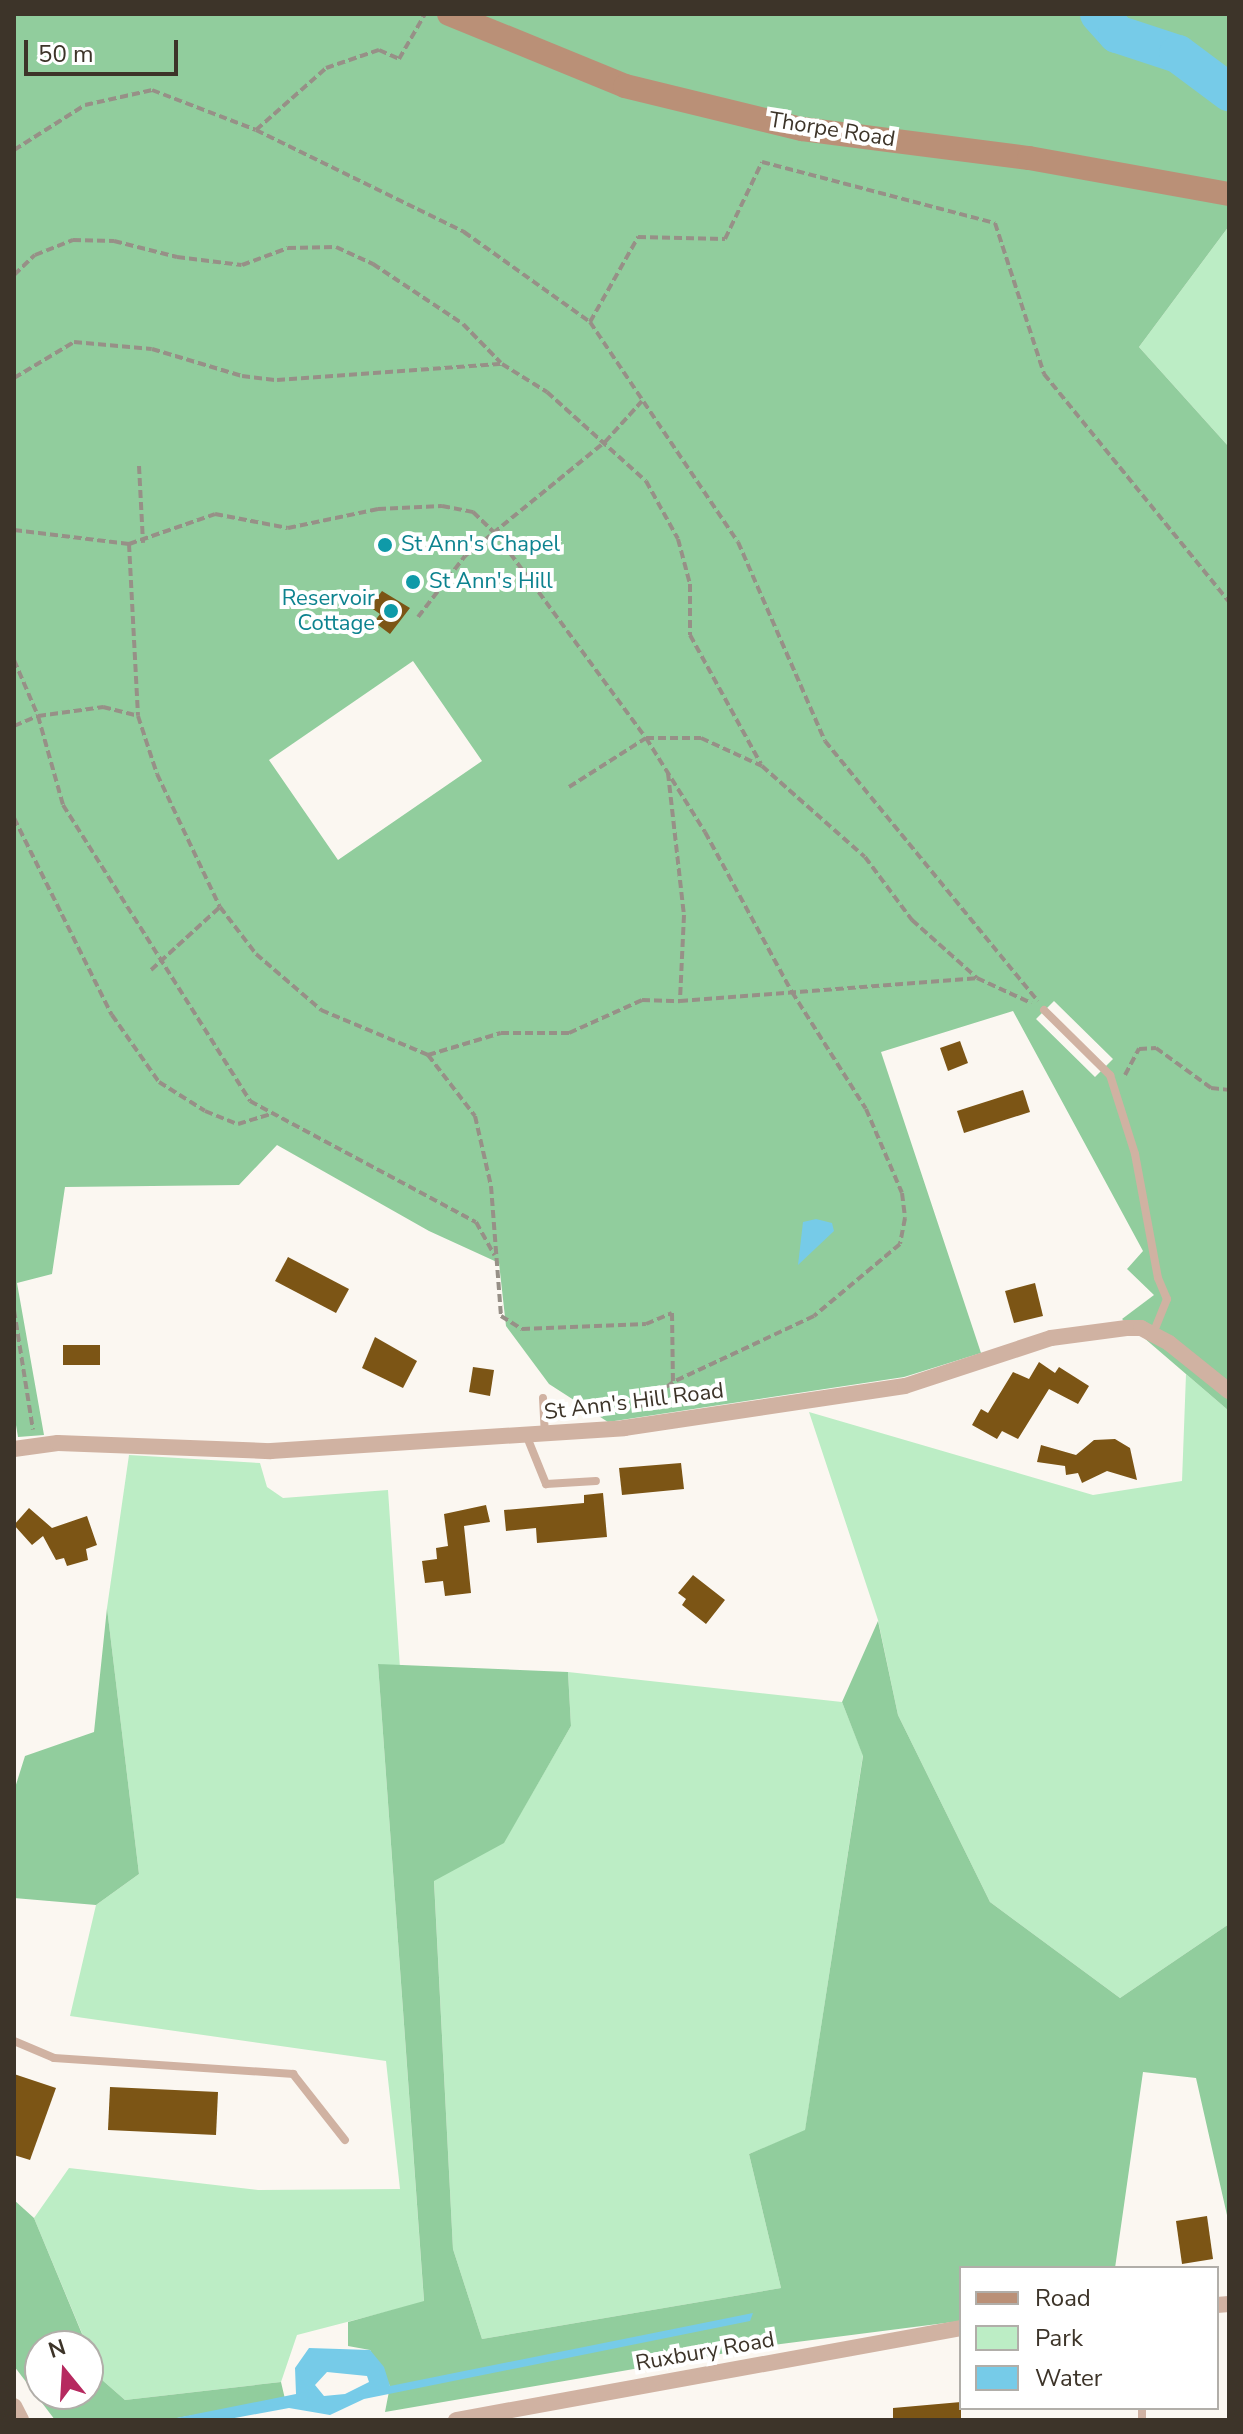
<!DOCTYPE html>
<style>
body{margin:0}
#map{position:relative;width:1243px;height:2434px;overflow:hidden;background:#fbf7f1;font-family:"Nunito Sans",sans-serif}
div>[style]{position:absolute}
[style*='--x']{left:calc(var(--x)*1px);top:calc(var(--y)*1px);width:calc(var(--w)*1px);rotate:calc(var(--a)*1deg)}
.green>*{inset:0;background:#bcedc5}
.forest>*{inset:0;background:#91cd9d}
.water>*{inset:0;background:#76cbe8}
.river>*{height:38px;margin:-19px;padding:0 19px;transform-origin:19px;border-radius:19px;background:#76cbe8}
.building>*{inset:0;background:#7c5515}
.path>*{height:4px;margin-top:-2px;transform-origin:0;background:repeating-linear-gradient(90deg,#979087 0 8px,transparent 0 12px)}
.service>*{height:8px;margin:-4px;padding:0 4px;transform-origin:4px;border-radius:4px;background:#d0b2a2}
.minor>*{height:16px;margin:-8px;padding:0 8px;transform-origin:8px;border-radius:8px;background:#d0b2a2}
.secondary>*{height:24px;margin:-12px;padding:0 12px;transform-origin:12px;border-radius:12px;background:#ba9077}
.dots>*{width:22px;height:22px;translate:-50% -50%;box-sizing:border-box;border:4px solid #fff;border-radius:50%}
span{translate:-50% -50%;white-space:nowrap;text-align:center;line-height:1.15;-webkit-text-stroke:8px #fff;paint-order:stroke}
.street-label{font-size:22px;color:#3d3429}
.culture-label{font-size:22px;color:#0d838f}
.left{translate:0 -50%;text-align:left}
.right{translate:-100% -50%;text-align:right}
.frame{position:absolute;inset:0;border:16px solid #3d3429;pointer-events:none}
.legend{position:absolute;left:959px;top:2266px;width:260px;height:144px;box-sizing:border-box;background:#fff;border:2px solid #b1aea9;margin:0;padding:10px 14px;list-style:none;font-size:24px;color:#3d3429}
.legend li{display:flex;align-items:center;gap:16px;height:40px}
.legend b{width:40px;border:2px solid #b1aea9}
.north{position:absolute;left:24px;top:2330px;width:80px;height:80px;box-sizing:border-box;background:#fff;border:2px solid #b1aea9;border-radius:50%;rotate:342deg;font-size:22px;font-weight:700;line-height:32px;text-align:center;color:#3d3429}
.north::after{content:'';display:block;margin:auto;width:28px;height:36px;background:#b6295f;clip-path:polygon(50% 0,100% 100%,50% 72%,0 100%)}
.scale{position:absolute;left:24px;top:40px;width:154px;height:36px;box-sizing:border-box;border:4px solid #3d3429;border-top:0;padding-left:10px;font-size:24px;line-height:28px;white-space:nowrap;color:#3d3429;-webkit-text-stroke:6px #fff;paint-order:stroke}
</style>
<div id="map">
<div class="green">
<div style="clip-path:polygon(1229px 226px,1229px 447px,1139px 347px)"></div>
<div style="clip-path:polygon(1186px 1374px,1229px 1411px,1229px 1924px,1120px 1998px,990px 1902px,898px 1715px,878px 1620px,809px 1412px,1093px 1495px,1182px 1481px)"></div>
<div style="clip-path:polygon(129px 1455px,260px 1463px,267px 1487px,283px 1498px,388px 1490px,400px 1668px,378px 1664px,424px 2302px,297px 2335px,281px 2382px,125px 2400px,101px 2379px,34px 2218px,69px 2168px,258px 2190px,400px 2189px,386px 2061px,70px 2016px,96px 1905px,139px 1874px,107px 1608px)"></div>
<div style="clip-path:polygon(568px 1672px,842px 1702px,863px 1755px,805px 2131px,749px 2154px,781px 2288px,482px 2339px,453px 2249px,434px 1880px,504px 1842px,571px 1726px)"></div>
</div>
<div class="forest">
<div style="clip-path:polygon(evenodd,14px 14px,1229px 14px,1229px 226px,1139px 347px,1229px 447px,1229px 1411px,1122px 1319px,1154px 1295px,1127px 1269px,1143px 1251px,1013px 1011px,881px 1052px,981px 1353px,904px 1377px,608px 1422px,549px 1384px,506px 1326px,499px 1263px,429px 1231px,277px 1145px,239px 1185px,65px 1187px,52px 1274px,17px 1283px,44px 1435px,18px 1437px,14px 1413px,14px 14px,413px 661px,482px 761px,338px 860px,269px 760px,413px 661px,14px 14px,1054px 1001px,1113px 1059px,1095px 1077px,1036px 1019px,1054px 1001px)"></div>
<div style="clip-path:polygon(107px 1608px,139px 1874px,96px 1905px,14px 1898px,14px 1791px,25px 1756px,94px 1732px)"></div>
<div style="clip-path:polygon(878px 1621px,898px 1715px,990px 1902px,1120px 1998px,1229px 1924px,1229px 2224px,1196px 2078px,1143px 2072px,1115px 2268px,961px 2268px,961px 2321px,773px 2345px,385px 2412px,390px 2386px,370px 2350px,348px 2346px,348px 2322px,424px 2301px,378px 1664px,568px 1672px,571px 1726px,504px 1843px,434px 1881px,453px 2249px,482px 2339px,781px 2288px,749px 2154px,805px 2130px,863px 1756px,842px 1702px)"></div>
<div style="clip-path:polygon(14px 2200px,34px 2218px,87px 2346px,40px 2346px,40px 2394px,88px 2394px,88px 2348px,101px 2379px,125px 2400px,281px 2382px,285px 2399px,166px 2420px,55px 2420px,14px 2366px)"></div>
</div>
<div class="water">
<div style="clip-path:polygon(1145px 34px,1183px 50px,1229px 86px,1229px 99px,1212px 91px,1179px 62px,1140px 46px)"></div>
<div style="clip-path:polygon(816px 1219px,832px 1223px,834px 1231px,798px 1265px,803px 1222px)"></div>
<div style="clip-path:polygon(evenodd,753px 2313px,750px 2321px,364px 2399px,330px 2415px,289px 2408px,224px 2420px,166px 2420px,296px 2394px,295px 2368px,309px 2348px,370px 2350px,384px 2367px,390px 2386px,753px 2313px,327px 2372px,367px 2376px,369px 2382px,345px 2394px,324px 2396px,315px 2385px,327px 2372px)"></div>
</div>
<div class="river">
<div style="--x:1099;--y:14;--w:27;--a:48"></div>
<div style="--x:1117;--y:34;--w:64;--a:18.2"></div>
<div style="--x:1178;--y:54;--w:64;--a:36.7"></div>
</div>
<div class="building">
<div style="clip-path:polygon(382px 591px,410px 608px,390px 634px,374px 622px,380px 614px,370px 607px)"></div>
<div style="clip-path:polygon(960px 1041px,968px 1063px,948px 1071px,940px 1048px)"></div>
<div style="clip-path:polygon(1023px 1090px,1030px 1112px,964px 1133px,957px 1111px)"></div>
<div style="clip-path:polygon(288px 1257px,349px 1289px,336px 1313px,275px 1281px)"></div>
<div style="clip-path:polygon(1035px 1283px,1043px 1316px,1014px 1323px,1005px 1291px)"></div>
<div style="clip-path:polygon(375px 1337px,417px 1361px,403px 1388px,362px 1368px)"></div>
<div style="clip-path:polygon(63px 1345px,100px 1345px,100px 1365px,63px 1365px)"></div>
<div style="clip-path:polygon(1039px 1362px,1055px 1373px,1059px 1367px,1089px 1386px,1078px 1404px,1049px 1389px,1018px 1439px,1002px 1431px,997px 1439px,972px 1425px,981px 1409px,988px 1413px,1013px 1372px,1029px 1379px)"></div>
<div style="clip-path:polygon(473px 1367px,494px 1370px,490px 1396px,469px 1392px)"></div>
<div style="clip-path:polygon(1115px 1439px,1130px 1448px,1137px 1480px,1107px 1471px,1082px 1483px,1078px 1473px,1066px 1475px,1065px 1466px,1037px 1462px,1041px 1445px,1076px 1455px,1094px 1440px)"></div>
<div style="clip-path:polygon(681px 1463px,684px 1489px,622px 1495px,619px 1468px)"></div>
<div style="clip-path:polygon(603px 1493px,607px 1537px,537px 1543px,536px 1528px,506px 1531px,504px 1510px,584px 1503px,584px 1495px)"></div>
<div style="clip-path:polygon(486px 1505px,490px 1522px,464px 1526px,471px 1593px,445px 1596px,443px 1581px,425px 1583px,422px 1561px,437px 1559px,436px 1548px,448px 1546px,444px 1514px)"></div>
<div style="clip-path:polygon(29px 1508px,52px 1528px,87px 1516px,97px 1545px,86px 1549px,88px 1560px,67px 1566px,64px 1558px,56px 1560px,43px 1536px,32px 1545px,14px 1525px)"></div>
<div style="clip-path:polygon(693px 1575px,725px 1600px,706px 1624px,682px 1605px,686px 1599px,678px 1593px)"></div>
<div style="clip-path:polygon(14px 2074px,56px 2088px,30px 2160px,14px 2155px)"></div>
<div style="clip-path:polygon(110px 2087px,218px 2092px,216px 2135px,108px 2130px)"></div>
<div style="clip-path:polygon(1207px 2216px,1213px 2259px,1182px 2264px,1176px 2221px)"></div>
<div style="clip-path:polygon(961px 2402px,961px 2420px,893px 2420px,893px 2408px)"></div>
</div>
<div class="path">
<div style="--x:256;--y:130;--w:94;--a:-41.5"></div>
<div style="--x:326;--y:68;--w:56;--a:-18.8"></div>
<div style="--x:379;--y:50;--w:22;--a:24"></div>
<div style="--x:399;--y:59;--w:52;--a:-60"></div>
<div style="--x:14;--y:150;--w:84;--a:-32.4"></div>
<div style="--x:85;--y:105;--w:69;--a:-12.6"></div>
<div style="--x:152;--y:90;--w:111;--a:21"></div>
<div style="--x:256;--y:130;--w:232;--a:26.1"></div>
<div style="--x:464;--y:232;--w:155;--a:35.5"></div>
<div style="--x:590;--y:322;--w:265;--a:56.1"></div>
<div style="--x:738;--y:542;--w:217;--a:66.4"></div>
<div style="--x:825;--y:741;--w:336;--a:50.7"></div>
<div style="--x:14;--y:275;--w:29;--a:-44"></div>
<div style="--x:35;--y:255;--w:41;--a:-21.5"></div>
<div style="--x:73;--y:240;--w:41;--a:1.4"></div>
<div style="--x:114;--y:241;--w:65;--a:14.3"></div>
<div style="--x:177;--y:257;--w:65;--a:7"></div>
<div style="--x:242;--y:265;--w:49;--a:-20.3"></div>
<div style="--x:288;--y:248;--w:48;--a:-1.2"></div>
<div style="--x:336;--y:247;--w:41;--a:24.7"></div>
<div style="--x:373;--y:264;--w:108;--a:33.7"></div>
<div style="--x:463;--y:324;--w:54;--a:45.7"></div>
<div style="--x:590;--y:322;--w:98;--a:-60.5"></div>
<div style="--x:638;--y:237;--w:87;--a:1.3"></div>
<div style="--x:725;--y:239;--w:85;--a:-64.3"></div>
<div style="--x:762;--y:162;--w:241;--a:14.7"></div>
<div style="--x:995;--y:223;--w:159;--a:72"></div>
<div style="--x:1044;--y:374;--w:294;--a:50.9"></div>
<div style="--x:14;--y:378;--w:70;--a:-31"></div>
<div style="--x:74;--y:342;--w:78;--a:5.1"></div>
<div style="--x:152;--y:349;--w:94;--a:16.7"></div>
<div style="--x:242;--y:376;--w:35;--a:7"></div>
<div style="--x:277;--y:380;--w:226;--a:-4.1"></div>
<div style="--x:502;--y:364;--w:53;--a:31.9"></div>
<div style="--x:547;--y:392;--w:133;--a:42"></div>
<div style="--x:646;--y:481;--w:66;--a:61.1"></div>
<div style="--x:678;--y:539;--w:47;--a:75.1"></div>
<div style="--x:690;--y:584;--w:51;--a:90"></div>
<div style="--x:690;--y:635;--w:147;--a:61.2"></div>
<div style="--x:139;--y:466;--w:77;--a:87"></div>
<div style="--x:14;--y:530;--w:116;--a:6.9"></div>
<div style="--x:129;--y:544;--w:91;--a:-19.2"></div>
<div style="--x:215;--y:514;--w:74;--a:10.9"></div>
<div style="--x:288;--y:528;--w:92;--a:-11.9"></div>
<div style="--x:378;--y:509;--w:64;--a:-2.7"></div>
<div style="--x:442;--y:506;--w:32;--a:11"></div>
<div style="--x:473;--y:512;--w:32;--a:44"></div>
<div style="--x:496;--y:534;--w:253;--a:53.7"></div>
<div style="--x:646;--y:738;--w:55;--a:0"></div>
<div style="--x:701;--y:738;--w:67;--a:24.7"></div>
<div style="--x:762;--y:766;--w:137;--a:41.5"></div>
<div style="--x:865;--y:857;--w:79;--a:53.3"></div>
<div style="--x:912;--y:920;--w:87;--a:41.7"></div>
<div style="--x:977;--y:978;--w:60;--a:24.8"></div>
<div style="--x:129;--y:544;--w:172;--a:87"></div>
<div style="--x:138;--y:716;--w:61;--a:71.9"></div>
<div style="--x:157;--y:774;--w:147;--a:64.7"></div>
<div style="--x:418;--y:617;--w:77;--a:-52.4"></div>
<div style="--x:465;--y:556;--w:181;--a:-39.2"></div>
<div style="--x:605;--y:442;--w:55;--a:-47.9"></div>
<div style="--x:14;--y:660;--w:61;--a:66.8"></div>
<div style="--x:38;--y:716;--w:92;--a:74.3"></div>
<div style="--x:63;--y:805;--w:350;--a:57.7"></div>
<div style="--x:250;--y:1101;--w:256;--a:28.2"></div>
<div style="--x:476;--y:1222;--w:38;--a:61"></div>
<div style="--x:14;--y:726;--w:26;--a:-23"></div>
<div style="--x:38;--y:716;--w:66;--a:-7.9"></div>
<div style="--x:103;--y:707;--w:36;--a:14"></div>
<div style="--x:668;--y:773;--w:143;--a:83.6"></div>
<div style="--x:684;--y:915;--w:86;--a:92.7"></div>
<div style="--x:569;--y:787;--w:91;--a:-32.5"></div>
<div style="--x:646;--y:738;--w:111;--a:57.9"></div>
<div style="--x:705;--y:832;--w:182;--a:61.5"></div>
<div style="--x:792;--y:992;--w:138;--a:57.7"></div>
<div style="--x:866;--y:1109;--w:91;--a:66.8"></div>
<div style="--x:902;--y:1193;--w:25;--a:83"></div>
<div style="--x:905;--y:1218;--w:26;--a:101"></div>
<div style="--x:900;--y:1244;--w:112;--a:140.1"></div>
<div style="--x:814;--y:1316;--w:156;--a:154.9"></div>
<div style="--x:673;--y:1382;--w:41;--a:142.9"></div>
<div style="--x:14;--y:818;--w:220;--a:63.6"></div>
<div style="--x:112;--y:1015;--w:82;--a:55"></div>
<div style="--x:159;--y:1082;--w:54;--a:32.2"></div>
<div style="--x:205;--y:1111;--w:35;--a:22"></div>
<div style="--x:238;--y:1124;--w:34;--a:-17"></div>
<div style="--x:151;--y:970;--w:93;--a:-42.4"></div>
<div style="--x:220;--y:907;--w:59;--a:52.5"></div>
<div style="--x:256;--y:954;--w:86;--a:40.7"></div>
<div style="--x:321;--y:1010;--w:116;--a:22.8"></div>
<div style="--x:428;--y:1055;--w:76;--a:-16.8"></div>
<div style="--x:501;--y:1033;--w:68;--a:0"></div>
<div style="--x:569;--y:1033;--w:80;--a:-24.3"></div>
<div style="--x:642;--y:1000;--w:38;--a:2"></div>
<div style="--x:680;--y:1001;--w:297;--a:-4.4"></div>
<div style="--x:428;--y:1055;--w:77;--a:52.4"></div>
<div style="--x:475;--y:1116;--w:72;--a:77.1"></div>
<div style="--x:491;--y:1186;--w:130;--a:85.6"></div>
<div style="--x:501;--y:1316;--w:25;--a:32"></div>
<div style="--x:522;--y:1329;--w:124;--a:-2.3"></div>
<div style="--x:646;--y:1324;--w:28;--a:-23"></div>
<div style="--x:672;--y:1313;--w:68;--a:89.2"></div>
<div style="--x:1125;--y:1075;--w:30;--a:-62"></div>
<div style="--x:1139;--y:1049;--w:17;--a:-3"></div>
<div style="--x:1156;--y:1048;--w:68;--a:36"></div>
<div style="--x:1211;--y:1088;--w:18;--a:6"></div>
<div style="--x:14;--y:1310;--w:121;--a:81"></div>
</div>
<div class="service">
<div style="--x:1044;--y:1010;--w:93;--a:44.6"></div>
<div style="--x:1110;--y:1075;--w:83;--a:72.4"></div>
<div style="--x:1135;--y:1154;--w:126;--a:79.5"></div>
<div style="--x:1158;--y:1278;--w:23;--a:67"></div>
<div style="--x:1167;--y:1299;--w:38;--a:112"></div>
<div style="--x:543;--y:1398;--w:37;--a:87"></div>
<div style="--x:527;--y:1437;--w:51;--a:68"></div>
<div style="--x:546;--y:1484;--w:50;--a:-3.4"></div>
<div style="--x:14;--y:2041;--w:43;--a:23"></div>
<div style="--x:54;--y:2058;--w:240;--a:3.8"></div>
<div style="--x:293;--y:2074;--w:84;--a:51.8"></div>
<div style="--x:1142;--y:2408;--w:12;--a:90"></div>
</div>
<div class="minor">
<div style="--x:14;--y:1449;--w:44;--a:-7.8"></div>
<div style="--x:58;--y:1443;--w:213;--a:2.2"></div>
<div style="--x:271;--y:1451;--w:354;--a:-3.7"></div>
<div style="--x:624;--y:1428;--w:284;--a:-8.5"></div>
<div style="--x:905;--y:1386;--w:154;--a:-18.2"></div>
<div style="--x:1051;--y:1338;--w:76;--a:-7.6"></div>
<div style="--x:1126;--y:1328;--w:15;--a:0"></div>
<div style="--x:1141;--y:1328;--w:32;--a:28"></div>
<div style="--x:1169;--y:1343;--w:77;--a:38.7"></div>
<div style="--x:1217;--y:2305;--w:12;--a:-5"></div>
<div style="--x:14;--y:2406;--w:16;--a:63"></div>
<div style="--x:456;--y:2420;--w:513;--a:-10.32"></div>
</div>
<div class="secondary">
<div style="--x:449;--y:14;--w:190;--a:22.2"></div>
<div style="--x:625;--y:86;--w:182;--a:13.7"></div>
<div style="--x:802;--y:129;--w:229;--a:7.3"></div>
<div style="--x:1029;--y:158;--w:203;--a:10.2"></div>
</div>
<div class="dots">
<div style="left:385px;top:545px;background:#0f9aa8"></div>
<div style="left:413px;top:582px;background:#0f9aa8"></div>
<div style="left:391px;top:611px;background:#0f9aa8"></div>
</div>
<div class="street-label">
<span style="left:832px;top:130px;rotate:9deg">Thorpe Road</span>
<span style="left:634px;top:1402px;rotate:-7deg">St Ann's Hill Road</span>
<span style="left:705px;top:2352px;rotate:-10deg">Ruxbury Road</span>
</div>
<div class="culture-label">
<span class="left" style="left:401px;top:545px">St Ann's Chapel</span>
<span class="left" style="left:429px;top:582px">St Ann's Hill</span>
<span class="right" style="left:375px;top:611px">Reservoir<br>Cottage</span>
</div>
<div class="frame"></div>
<ul class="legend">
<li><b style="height:10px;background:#ba9077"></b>Road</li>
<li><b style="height:22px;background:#bcedc5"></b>Park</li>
<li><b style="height:22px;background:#76cbe8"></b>Water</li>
</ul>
<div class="north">N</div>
<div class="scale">50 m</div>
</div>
